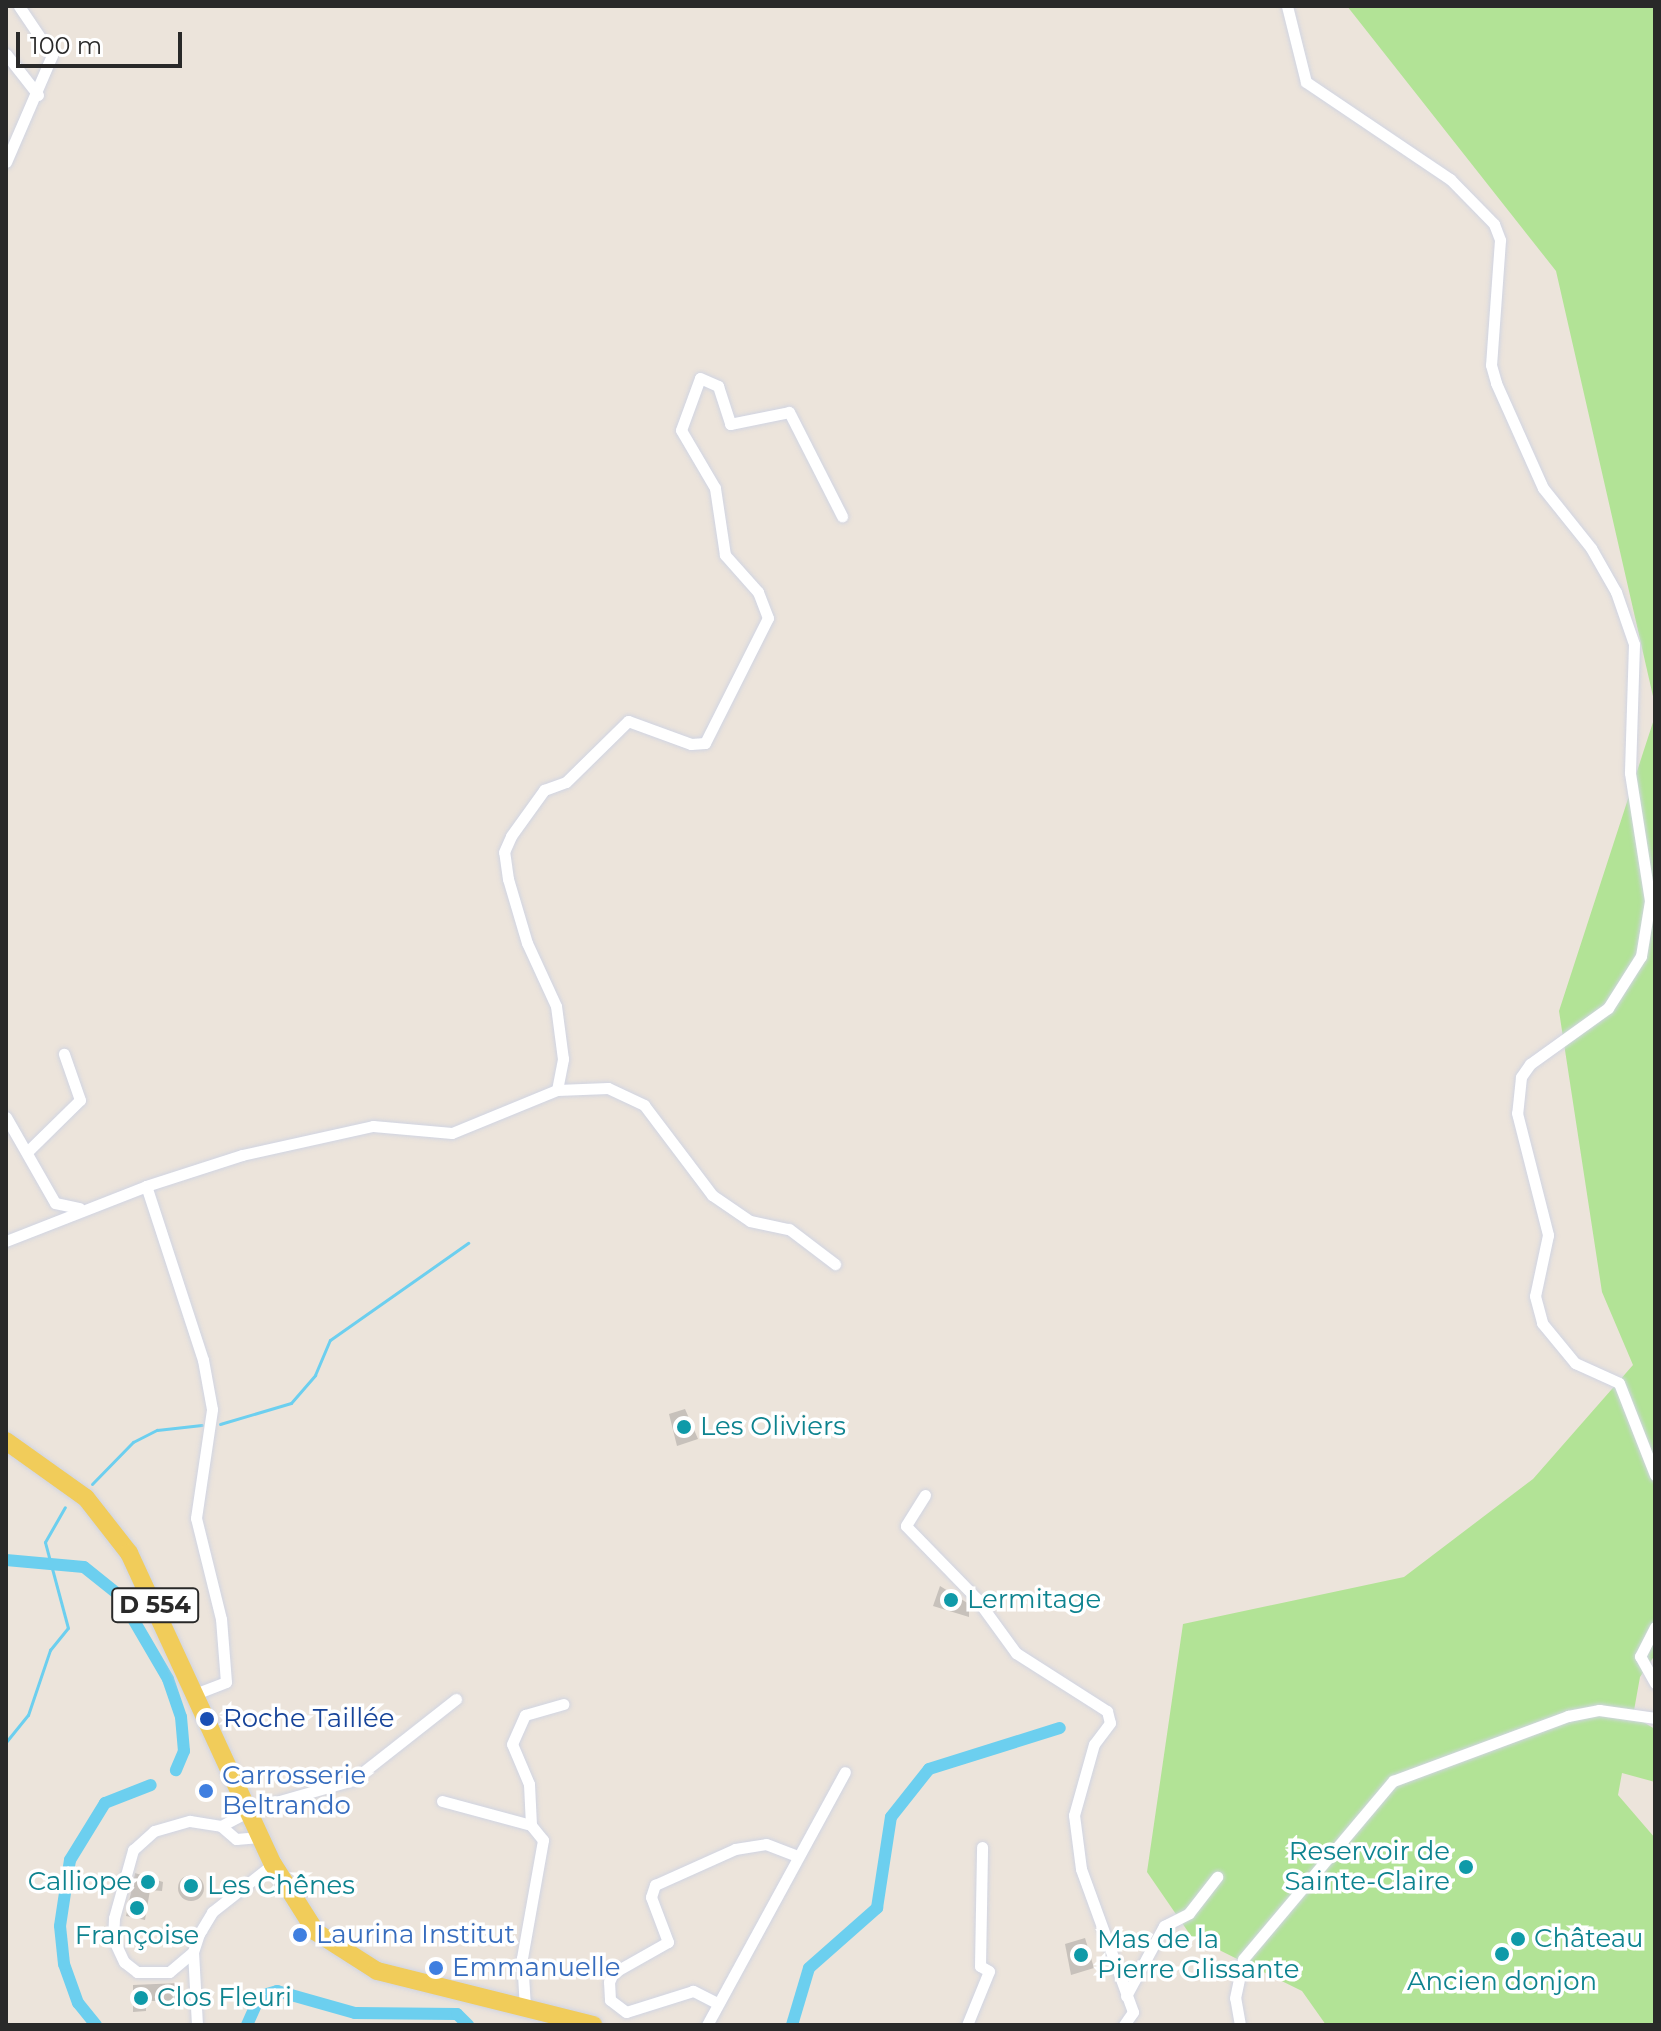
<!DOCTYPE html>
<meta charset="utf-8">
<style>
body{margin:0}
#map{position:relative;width:1661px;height:2031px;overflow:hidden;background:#ece4db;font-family:Montserrat,sans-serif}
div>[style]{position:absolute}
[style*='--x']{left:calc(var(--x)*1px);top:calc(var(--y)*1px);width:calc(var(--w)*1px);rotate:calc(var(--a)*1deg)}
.green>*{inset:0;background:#b2e396}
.stream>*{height:3px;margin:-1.5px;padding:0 1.5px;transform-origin:1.5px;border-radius:1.5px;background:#6ccfef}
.canal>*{height:12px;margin:-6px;padding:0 6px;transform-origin:6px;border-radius:6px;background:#6ccfef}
.building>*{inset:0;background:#c7c1bb}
.round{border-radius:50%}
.roads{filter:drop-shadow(0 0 2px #d0d4e2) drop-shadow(0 0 2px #d0d4e2)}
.minor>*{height:11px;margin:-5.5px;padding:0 5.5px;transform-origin:5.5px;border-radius:5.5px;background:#fff}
.primary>*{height:18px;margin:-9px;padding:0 9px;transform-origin:9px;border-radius:9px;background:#f1cc5a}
.dots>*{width:22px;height:22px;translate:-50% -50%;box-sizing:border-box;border:4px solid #fff;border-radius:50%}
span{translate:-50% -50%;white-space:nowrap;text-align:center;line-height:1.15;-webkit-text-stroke:7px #fff;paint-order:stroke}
.shield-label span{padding:2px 6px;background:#fff;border:2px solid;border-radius:6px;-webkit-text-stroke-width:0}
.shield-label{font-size:24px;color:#292929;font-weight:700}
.culture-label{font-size:26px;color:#0d838f}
.left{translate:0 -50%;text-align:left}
.right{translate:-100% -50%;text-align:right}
.transit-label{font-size:26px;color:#164399}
.shop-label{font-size:26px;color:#366cbe}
.frame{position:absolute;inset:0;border:8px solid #292929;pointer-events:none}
.scale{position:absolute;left:16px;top:32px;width:166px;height:36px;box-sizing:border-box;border:4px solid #292929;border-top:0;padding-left:10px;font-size:24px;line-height:28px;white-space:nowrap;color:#292929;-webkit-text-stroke:6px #fff;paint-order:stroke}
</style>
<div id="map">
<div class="green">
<div style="clip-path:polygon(1347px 6px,1655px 6px,1655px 705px,1556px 271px)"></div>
<div style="clip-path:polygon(1655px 716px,1655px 1655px,1640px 1677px,1633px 1716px,1655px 1729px,1655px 1782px,1622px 1773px,1618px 1795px,1655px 1838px,1655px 2025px,1326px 2025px,1302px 1991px,1191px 1936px,1147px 1872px,1183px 1624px,1404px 1577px,1533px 1479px,1633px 1365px,1602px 1292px,1559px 1011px)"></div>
</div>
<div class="stream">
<div style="--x:220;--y:1424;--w:74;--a:-16.5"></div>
<div style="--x:291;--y:1403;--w:37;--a:-49"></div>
<div style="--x:315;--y:1375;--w:38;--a:-67"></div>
<div style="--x:330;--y:1340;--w:169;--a:-35.1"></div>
<div style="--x:92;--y:1484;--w:59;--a:-45.7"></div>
<div style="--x:133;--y:1442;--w:27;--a:-27"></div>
<div style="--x:157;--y:1430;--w:45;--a:-6.3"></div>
<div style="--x:6;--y:1742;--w:35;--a:-51"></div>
<div style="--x:28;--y:1715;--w:69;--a:-71.3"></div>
<div style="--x:50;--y:1650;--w:28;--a:-51"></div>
<div style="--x:68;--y:1628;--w:89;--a:-105"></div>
<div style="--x:45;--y:1542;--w:40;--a:-60.3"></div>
</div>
<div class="canal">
<div style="--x:6;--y:1560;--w:78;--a:5.1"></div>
<div style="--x:84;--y:1567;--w:45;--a:38.7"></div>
<div style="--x:119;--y:1595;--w:97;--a:59.7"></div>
<div style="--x:168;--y:1679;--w:40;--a:71.1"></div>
<div style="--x:181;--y:1717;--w:34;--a:85"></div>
<div style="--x:184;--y:1751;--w:21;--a:113"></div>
<div style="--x:96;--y:2025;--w:28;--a:-129"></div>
<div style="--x:78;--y:2003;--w:41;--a:-109.7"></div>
<div style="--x:64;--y:1964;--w:38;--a:-96"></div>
<div style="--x:60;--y:1926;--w:67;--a:-81.4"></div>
<div style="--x:70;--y:1860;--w:67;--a:-58.4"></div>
<div style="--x:105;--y:1803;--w:49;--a:-21.4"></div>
<div style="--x:247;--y:2025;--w:32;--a:-66"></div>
<div style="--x:260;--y:1996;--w:18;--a:-16"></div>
<div style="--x:277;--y:1991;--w:81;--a:15.8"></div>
<div style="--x:355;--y:2013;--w:102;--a:0.6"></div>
<div style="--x:457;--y:2014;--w:16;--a:45"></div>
<div style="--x:792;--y:2025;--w:59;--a:-73.4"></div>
<div style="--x:809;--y:1968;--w:91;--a:-41.4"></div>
<div style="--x:877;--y:1908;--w:92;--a:-81.3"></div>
<div style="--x:891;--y:1817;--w:61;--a:-51.6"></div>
<div style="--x:929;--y:1769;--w:137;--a:-17.4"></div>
</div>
<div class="building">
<div style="clip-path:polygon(685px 1409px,698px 1439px,677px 1446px,669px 1414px)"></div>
<div style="clip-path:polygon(940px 1586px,969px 1604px,969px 1617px,933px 1606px)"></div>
<div style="clip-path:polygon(135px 1873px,163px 1882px,162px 1891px,150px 1890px,145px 1920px,126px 1916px)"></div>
<div class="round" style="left:178px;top:1875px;width:26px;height:26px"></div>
<div style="clip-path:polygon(1085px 1938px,1094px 1968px,1071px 1975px,1065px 1944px)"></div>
<div style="clip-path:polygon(179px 1983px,176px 2001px,146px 2001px,146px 2011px,133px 2012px,133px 1985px)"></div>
</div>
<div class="roads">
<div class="minor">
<div style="--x:1287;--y:6;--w:78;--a:76"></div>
<div style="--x:1306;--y:82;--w:174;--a:34"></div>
<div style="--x:1450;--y:179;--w:63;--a:45.6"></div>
<div style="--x:1494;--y:224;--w:17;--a:69"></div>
<div style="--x:1500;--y:240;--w:125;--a:94.1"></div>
<div style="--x:1491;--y:365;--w:19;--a:74"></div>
<div style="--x:1496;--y:383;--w:115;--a:65.9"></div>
<div style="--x:1543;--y:488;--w:77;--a:51.3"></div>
<div style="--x:1591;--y:548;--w:51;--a:60.4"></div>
<div style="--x:1616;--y:592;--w:55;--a:70.9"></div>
<div style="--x:1634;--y:644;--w:129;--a:91.8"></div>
<div style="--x:1630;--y:773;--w:130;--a:81.1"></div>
<div style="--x:1650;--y:901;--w:56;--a:99.3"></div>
<div style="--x:1641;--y:956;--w:62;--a:122.4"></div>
<div style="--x:1608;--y:1008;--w:96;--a:144.3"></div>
<div style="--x:1530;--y:1064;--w:16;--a:125"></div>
<div style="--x:1521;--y:1077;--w:36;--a:96"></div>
<div style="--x:1517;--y:1113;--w:126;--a:75.7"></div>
<div style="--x:1548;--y:1235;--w:62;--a:102"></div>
<div style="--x:1535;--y:1296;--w:28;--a:75"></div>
<div style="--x:1542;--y:1323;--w:52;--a:50.5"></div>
<div style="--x:1575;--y:1363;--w:48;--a:24.4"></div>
<div style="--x:1619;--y:1383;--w:99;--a:68.6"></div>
<div style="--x:6;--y:54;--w:52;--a:52"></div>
<div style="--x:6;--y:162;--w:116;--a:-66.7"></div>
<div style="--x:52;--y:55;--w:59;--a:-124"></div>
<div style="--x:557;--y:1090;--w:32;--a:-79"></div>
<div style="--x:563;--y:1059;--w:53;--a:-97.5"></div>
<div style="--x:556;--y:1006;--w:69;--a:-114.7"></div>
<div style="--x:527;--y:943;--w:67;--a:-106.5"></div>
<div style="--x:508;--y:879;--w:27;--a:-98"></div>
<div style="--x:504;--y:852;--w:17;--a:-66"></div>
<div style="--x:511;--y:836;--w:57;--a:-54.3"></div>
<div style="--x:544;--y:790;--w:23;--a:-20"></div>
<div style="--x:566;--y:782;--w:87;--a:-44.5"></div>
<div style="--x:628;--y:721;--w:67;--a:20.1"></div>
<div style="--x:691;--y:744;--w:14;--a:-4"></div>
<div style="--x:705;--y:743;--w:140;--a:-63.3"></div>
<div style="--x:768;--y:618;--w:28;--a:-111"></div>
<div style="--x:758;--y:592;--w:50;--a:-131.7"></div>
<div style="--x:725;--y:555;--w:68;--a:-98.5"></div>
<div style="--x:715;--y:488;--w:67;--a:-120.4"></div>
<div style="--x:681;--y:430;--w:55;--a:-69.9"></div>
<div style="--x:700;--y:378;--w:20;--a:24"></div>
<div style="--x:718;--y:386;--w:40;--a:72"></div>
<div style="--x:730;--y:424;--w:60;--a:-11.5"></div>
<div style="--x:789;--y:412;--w:117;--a:63"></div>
<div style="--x:6;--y:1117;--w:99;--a:60.3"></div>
<div style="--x:55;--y:1203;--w:25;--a:12"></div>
<div style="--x:27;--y:1152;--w:74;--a:-44.5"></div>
<div style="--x:80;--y:1100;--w:49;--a:-109.2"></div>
<div style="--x:6;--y:1241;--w:150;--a:-21.4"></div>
<div style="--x:925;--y:1495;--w:36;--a:122"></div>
<div style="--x:906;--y:1526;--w:100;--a:45.8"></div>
<div style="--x:976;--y:1598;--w:68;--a:54"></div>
<div style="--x:1016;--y:1653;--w:108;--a:32.5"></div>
<div style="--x:1107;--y:1711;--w:12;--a:76"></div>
<div style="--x:1110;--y:1723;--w:26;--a:127"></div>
<div style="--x:1094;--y:1744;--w:74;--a:105.7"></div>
<div style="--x:1074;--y:1815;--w:54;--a:82.6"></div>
<div style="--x:1081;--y:1869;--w:152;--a:70"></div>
<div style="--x:1133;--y:2012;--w:16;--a:125"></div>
<div style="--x:1655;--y:1627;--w:33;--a:117"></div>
<div style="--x:1640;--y:1656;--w:31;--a:61"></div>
<div style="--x:195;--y:1694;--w:33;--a:-21"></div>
<div style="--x:226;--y:1682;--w:63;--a:-94.5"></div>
<div style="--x:221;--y:1619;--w:104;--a:-103.9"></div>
<div style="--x:196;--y:1518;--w:110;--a:-81.6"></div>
<div style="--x:212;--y:1409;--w:50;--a:-100.4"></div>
<div style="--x:203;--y:1360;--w:183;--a:-108.1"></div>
<div style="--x:146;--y:1186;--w:101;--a:-17.9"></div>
<div style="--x:242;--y:1155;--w:134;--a:-12.5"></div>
<div style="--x:373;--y:1126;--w:79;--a:5.1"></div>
<div style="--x:452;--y:1133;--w:113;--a:-22.3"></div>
<div style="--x:557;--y:1090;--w:51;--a:-2.2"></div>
<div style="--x:608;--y:1088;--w:40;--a:25"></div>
<div style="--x:644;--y:1105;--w:113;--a:52.9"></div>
<div style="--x:712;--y:1195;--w:46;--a:34.4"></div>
<div style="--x:750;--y:1221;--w:40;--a:12"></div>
<div style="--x:789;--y:1229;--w:58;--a:37.3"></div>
<div style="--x:442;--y:1801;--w:92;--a:15.1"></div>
<div style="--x:221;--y:1826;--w:38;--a:-28"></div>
<div style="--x:255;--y:1808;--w:102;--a:-15.9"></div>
<div style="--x:353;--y:1780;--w:131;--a:-38.2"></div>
<div style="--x:221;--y:1826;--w:20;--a:41"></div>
<div style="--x:236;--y:1839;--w:24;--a:-5"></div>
<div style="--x:193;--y:1952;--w:31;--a:140"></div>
<div style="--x:169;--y:1972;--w:32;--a:180"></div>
<div style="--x:137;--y:1972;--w:16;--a:-142"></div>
<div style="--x:124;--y:1962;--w:26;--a:-115"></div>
<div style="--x:113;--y:1938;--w:20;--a:-87"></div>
<div style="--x:114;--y:1918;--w:71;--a:-74.4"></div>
<div style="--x:133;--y:1850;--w:28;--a:-42"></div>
<div style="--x:154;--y:1831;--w:37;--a:-16"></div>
<div style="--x:190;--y:1821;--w:31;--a:9"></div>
<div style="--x:1126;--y:1996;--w:80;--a:-61.5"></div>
<div style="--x:1164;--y:1926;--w:28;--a:-27"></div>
<div style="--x:1189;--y:1913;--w:46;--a:-52.1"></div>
<div style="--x:715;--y:2002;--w:25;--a:-153"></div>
<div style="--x:693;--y:1991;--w:70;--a:162.6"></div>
<div style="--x:626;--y:2012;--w:20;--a:-143"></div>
<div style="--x:610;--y:2000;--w:18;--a:-93"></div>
<div style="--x:609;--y:1982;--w:10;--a:-66"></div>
<div style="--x:613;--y:1973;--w:63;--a:-29.4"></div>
<div style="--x:668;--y:1942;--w:48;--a:-110.7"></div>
<div style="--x:651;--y:1897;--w:13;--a:-72"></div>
<div style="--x:655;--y:1885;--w:88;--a:-24.2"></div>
<div style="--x:735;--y:1849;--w:31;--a:-9"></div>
<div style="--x:766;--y:1844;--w:30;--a:21"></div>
<div style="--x:525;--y:2008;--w:50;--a:-93.4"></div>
<div style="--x:522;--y:1958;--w:120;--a:-79.9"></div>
<div style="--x:543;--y:1840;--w:19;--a:-129"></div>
<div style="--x:531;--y:1825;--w:41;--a:-92.8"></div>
<div style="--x:529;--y:1784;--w:43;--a:-113"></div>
<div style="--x:512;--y:1744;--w:32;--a:-66"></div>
<div style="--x:525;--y:1715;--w:40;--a:-16"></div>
<div style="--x:197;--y:2025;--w:73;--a:-93.1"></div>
<div style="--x:193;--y:1952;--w:19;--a:-72"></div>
<div style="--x:199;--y:1934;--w:26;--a:-59"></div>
<div style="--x:212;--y:1912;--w:78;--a:-38.2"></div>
<div style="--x:707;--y:2025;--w:288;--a:-61.4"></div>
<div style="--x:967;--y:2025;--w:58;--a:-67.8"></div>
<div style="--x:989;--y:1971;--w:10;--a:-151"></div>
<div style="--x:980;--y:1966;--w:119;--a:-89"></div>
<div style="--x:1240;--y:2025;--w:27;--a:-100"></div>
<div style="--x:1235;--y:1998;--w:40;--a:-78"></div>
<div style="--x:1243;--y:1959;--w:233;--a:-49.9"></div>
<div style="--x:1393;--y:1781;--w:187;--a:-20.4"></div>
<div style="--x:1568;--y:1716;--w:32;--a:-11"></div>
<div style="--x:1599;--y:1710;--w:57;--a:8.1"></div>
</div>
<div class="primary">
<div style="--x:6;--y:1441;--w:98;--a:35.5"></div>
<div style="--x:86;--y:1498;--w:70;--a:52"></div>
<div style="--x:129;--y:1553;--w:343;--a:65.2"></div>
<div style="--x:273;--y:1864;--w:80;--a:57.7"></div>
<div style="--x:316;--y:1932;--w:72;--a:32.6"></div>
<div style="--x:377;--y:1971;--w:223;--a:14"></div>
</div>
</div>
<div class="dots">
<div style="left:684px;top:1427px;background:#0f9aa8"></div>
<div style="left:951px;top:1600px;background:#0f9aa8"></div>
<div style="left:207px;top:1719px;background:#1a4fb4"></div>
<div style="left:206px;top:1791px;background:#3f7fe0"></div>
<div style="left:1466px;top:1867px;background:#0f9aa8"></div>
<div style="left:148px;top:1882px;background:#0f9aa8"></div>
<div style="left:191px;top:1886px;background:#0f9aa8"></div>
<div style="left:137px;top:1908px;background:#0f9aa8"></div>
<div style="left:300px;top:1935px;background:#3f7fe0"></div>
<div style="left:1518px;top:1939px;background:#0f9aa8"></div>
<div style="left:1502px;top:1954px;background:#0f9aa8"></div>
<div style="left:1081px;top:1955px;background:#0f9aa8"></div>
<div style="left:436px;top:1968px;background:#3f7fe0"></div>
<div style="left:141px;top:1998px;background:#0f9aa8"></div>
</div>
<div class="shield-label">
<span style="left:155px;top:1605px">D 554</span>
</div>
<div class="culture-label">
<span class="left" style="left:700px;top:1427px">Les Oliviers</span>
<span class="left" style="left:967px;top:1600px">Lermitage</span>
<span class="right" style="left:1450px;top:1867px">Reservoir de<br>Sainte-Claire</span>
<span class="right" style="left:132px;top:1882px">Calliope</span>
<span class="left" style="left:207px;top:1886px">Les Chênes</span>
<span style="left:137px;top:1936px">Françoise</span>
<span class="left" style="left:1534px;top:1939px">Château</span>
<span class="left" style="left:1097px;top:1955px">Mas de la<br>Pierre Glissante</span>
<span style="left:1502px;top:1982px">Ancien donjon</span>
<span class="left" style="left:157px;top:1998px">Clos Fleuri</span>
</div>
<div class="transit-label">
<span class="left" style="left:223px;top:1719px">Roche Taillée</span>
</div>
<div class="shop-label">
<span class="left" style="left:222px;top:1791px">Carrosserie<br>Beltrando</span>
<span class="left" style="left:316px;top:1935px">Laurina Institut</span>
<span class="left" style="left:452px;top:1968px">Emmanuelle</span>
</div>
<div class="frame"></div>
<div class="scale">100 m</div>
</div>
